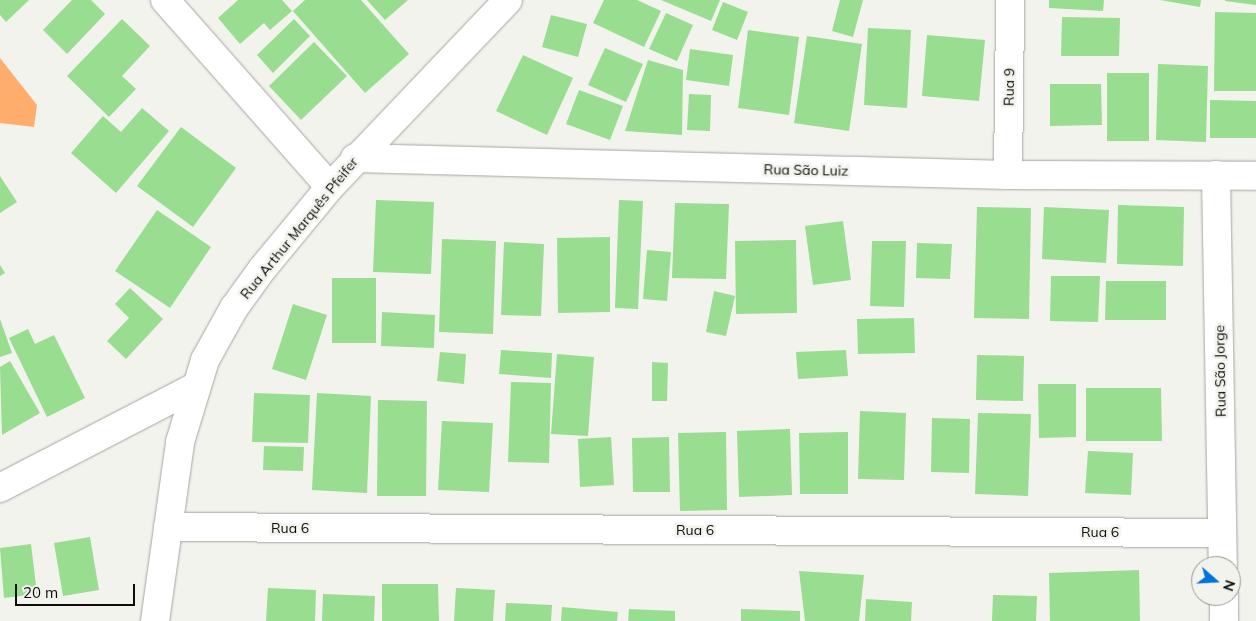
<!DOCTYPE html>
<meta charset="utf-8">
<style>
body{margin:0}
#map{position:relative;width:1256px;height:621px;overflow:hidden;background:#f2f3ed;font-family:Mulish,sans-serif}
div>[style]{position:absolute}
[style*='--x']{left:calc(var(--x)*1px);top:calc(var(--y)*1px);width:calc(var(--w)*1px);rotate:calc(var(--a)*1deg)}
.forest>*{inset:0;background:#fead6d}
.building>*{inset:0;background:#99dd91}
.roads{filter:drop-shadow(0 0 1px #a5a6a0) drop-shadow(0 0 1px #a5a6a0)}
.minor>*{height:28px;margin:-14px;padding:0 14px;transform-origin:14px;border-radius:14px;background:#fff}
span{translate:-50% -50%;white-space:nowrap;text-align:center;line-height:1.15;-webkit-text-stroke:5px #f2f3ed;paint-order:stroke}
.street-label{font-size:14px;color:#0c0c0a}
.north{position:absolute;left:1191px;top:556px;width:50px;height:50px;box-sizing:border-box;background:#f2f3ed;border:1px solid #969792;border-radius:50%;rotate:109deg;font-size:14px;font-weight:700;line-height:20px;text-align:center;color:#0c0c0a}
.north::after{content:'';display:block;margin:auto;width:18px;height:22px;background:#0073da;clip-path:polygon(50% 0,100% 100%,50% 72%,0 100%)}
.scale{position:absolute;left:15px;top:584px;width:120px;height:22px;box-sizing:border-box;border:2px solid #0c0c0a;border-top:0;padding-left:6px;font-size:15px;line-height:18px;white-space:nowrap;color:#0c0c0a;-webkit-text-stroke:4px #f2f3ed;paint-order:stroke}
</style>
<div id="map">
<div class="forest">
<div style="clip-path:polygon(0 58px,37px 105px,34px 127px,0 123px)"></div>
</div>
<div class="building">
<div style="clip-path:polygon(0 0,29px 0,6px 22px,0 15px)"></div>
<div style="clip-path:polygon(72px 0,91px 0,105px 14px,67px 54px,43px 30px)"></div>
<div style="clip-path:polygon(238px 0,282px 0,292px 11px,270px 30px,264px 23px,240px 44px,218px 18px)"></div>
<div style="clip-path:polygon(305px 0,361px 0,409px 54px,365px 93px,293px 11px)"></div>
<div style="clip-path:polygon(367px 0,408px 0,385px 20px)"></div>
<div style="clip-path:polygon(604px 0,637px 0,661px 11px,644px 47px,593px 23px)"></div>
<div style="clip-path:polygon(661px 0,720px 0,711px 21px)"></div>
<div style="clip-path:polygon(840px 0,863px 0,853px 37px,832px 31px)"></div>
<div style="clip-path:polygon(1049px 0,1104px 0,1103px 11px,1049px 8px)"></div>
<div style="clip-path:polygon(1160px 0,1201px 0,1200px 7px)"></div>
<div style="clip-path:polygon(1225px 0,1256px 0,1256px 5px,1225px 1px)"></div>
<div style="clip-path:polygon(723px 2px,748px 12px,737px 40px,712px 30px)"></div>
<div style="clip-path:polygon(1215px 12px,1256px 13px,1256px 91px,1214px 91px)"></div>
<div style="clip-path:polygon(666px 13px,693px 25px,677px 61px,649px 49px)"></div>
<div style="clip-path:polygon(551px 15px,587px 24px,578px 57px,542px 47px)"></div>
<div style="clip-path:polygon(1062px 17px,1120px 18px,1119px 56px,1061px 56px)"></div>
<div style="clip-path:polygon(122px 19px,150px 46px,122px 76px,136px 89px,109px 117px,67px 76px)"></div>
<div style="clip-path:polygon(294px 19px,310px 36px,273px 73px,257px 55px)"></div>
<div style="clip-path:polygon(868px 28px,911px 30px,907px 108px,864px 105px)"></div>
<div style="clip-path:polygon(748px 30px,799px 37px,789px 115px,738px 108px)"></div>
<div style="clip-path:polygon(927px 35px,985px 40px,979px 101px,922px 96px)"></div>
<div style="clip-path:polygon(807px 36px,862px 44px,849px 131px,794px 123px)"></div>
<div style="clip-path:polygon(314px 42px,347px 76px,301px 120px,269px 86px)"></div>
<div style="clip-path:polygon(605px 48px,643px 64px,626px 102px,588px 85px)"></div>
<div style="clip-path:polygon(690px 49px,733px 55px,729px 86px,686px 80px)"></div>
<div style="clip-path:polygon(523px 55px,573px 78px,547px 135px,496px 111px)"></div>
<div style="clip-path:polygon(648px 60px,683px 70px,682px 135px,625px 131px)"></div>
<div style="clip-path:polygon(1158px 64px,1208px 66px,1206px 142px,1156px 140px)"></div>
<div style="clip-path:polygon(1107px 73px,1149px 73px,1149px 141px,1107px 141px)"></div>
<div style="clip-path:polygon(1050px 84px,1101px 84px,1102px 125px,1050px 126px)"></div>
<div style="clip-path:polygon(579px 90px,623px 106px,610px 140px,566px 124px)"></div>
<div style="clip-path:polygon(689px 94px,711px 95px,710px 131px,687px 130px)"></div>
<div style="clip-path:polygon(1210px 100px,1256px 101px,1256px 138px,1210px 138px)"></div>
<div style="clip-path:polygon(142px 108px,169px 131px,116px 193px,71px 153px,103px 116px,121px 132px)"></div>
<div style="clip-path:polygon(181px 127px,236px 168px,193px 227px,137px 186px)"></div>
<div style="clip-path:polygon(0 176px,17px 202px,0 213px)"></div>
<div style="clip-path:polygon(376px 200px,434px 202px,431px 274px,373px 272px)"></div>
<div style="clip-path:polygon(619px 200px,643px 201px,638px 309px,615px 308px)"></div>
<div style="clip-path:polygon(675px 203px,729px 204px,726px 279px,672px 278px)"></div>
<div style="clip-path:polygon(1118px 205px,1184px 207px,1183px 266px,1117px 264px)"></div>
<div style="clip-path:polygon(977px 207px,1031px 208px,1029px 319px,974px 318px)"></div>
<div style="clip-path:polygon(1044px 207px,1109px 210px,1106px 263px,1042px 259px)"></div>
<div style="clip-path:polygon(157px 210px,211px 247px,170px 308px,115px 271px)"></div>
<div style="clip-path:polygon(843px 221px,851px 280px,813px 285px,805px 226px)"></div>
<div style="clip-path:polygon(610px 237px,610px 312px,558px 313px,557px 238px)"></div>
<div style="clip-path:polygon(442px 239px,496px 241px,493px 334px,439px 332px)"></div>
<div style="clip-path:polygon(796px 240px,797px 313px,736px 314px,735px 241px)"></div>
<div style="clip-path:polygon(872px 241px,906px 241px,904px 307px,870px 306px)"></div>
<div style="clip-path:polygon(504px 242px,544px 244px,541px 316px,501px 315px)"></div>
<div style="clip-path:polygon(917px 243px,952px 244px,950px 279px,916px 278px)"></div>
<div style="clip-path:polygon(647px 250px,671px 252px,667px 301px,643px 299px)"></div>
<div style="clip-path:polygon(0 265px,5px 273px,0 276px)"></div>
<div style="clip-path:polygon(1051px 276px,1100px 276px,1098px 322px,1050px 321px)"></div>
<div style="clip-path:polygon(332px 278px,376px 278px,376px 343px,332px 343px)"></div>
<div style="clip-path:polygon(1106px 281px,1166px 281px,1166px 320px,1105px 320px)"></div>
<div style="clip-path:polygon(130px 288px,163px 319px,126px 359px,107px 341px,129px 318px,115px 304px)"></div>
<div style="clip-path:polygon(714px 291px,735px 296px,726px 336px,706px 332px)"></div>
<div style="clip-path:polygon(293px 304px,327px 315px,306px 380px,272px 369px)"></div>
<div style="clip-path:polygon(382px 312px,435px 315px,434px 348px,381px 346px)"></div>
<div style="clip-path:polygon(914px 318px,915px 353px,858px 354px,857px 319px)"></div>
<div style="clip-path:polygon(0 319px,12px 353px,0 357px)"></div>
<div style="clip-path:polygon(28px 329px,35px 344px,54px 335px,85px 398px,47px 417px,9px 338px)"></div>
<div style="clip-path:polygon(501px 350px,552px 353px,551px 378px,499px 374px)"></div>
<div style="clip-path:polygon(846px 350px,848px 376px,798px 379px,796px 352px)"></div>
<div style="clip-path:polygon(440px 352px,466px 354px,464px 384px,437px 381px)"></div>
<div style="clip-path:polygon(557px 354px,594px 357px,588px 436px,551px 434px)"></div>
<div style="clip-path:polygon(977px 355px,1024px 356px,1023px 401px,976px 400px)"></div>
<div style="clip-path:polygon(10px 361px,40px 413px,2px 435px,0 367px)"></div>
<div style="clip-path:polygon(652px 362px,668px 363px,667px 401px,652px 401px)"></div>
<div style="clip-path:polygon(511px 382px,551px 383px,549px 463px,508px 462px)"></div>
<div style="clip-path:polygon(1038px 384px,1076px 384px,1076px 437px,1039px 438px)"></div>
<div style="clip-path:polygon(1086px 388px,1161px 388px,1162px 441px,1086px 441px)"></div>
<div style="clip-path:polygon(254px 393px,310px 395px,308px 443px,252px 442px)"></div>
<div style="clip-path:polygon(317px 393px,371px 396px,367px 493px,312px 490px)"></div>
<div style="clip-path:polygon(378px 400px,427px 401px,426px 496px,377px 496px)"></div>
<div style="clip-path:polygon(860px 411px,906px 413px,904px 480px,858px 479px)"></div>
<div style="clip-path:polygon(978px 413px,1031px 414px,1028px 496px,975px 494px)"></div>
<div style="clip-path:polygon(932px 418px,970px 419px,969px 473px,931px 472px)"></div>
<div style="clip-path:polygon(442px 421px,493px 423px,489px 492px,438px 490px)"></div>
<div style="clip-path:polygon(790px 429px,792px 495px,739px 497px,737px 431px)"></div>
<div style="clip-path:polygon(726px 432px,727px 510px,680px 511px,678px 433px)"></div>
<div style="clip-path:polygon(848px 432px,848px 494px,800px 494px,799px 433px)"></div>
<div style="clip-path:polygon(611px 437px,614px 485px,580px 487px,578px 439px)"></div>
<div style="clip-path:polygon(669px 437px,670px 492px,633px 492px,632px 438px)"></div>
<div style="clip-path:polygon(264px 446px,304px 447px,303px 471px,263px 470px)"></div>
<div style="clip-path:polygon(1088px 451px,1133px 453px,1131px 495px,1085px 493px)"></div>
<div style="clip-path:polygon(90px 537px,99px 590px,63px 596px,54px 543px)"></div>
<div style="clip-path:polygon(31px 544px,37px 594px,4px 598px,0 548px)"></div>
<div style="clip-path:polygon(1139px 570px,1140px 621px,1050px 621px,1049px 573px)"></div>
<div style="clip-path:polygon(799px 571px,864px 575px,859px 621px,805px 621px)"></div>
<div style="clip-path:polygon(382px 584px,438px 584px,439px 621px,382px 621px)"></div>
<div style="clip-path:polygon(268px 588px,316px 590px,315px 621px,266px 621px)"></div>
<div style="clip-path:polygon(456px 588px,495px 590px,493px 621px,454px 621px)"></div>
<div style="clip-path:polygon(323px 594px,375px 596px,374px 621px,322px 621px)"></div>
<div style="clip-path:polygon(993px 595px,1037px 596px,1036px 621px,992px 621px)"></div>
<div style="clip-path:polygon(866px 599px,912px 602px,911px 621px,865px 621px)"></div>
<div style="clip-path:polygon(506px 603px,552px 605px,551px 621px,505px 621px)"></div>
<div style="clip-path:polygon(562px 607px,618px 612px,617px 621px,561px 621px)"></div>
<div style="clip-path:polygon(629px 609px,675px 611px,675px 621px,628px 621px)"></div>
<div style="clip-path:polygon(741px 609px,800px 611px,800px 621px,741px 621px)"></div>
</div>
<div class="roads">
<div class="minor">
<div style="--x:165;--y:0;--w:249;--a:48.6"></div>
<div style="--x:355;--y:158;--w:653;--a:1.49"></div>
<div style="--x:1008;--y:175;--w:248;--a:0.2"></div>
<div style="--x:1008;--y:175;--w:175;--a:-89.3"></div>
<div style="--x:1216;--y:175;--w:391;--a:89"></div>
<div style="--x:0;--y:488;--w:220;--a:-27.4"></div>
<div style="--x:168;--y:527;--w:1054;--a:0.33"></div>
<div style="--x:1224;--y:596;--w:25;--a:90"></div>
<div style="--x:155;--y:621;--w:181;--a:-82"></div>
<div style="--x:180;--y:442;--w:86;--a:-73"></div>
<div style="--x:205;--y:360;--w:60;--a:-60.9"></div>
<div style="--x:234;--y:308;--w:49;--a:-54.1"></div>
<div style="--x:263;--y:268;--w:105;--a:-50.4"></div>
<div style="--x:330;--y:187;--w:258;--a:-46.4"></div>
</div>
</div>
<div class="street-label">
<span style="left:1009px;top:87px;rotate:-89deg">Rua 9</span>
<span style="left:806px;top:170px;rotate:1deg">Rua São Luiz</span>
<span style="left:299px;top:228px;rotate:-51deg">Rua Arthur Marquês Pfeifer</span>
<span style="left:1220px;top:371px;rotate:-91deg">Rua São Jorge</span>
<span style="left:290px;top:528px">Rua 6</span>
<span style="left:695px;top:530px">Rua 6</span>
<span style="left:1100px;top:532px">Rua 6</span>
</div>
<div class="north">N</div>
<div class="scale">20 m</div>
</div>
